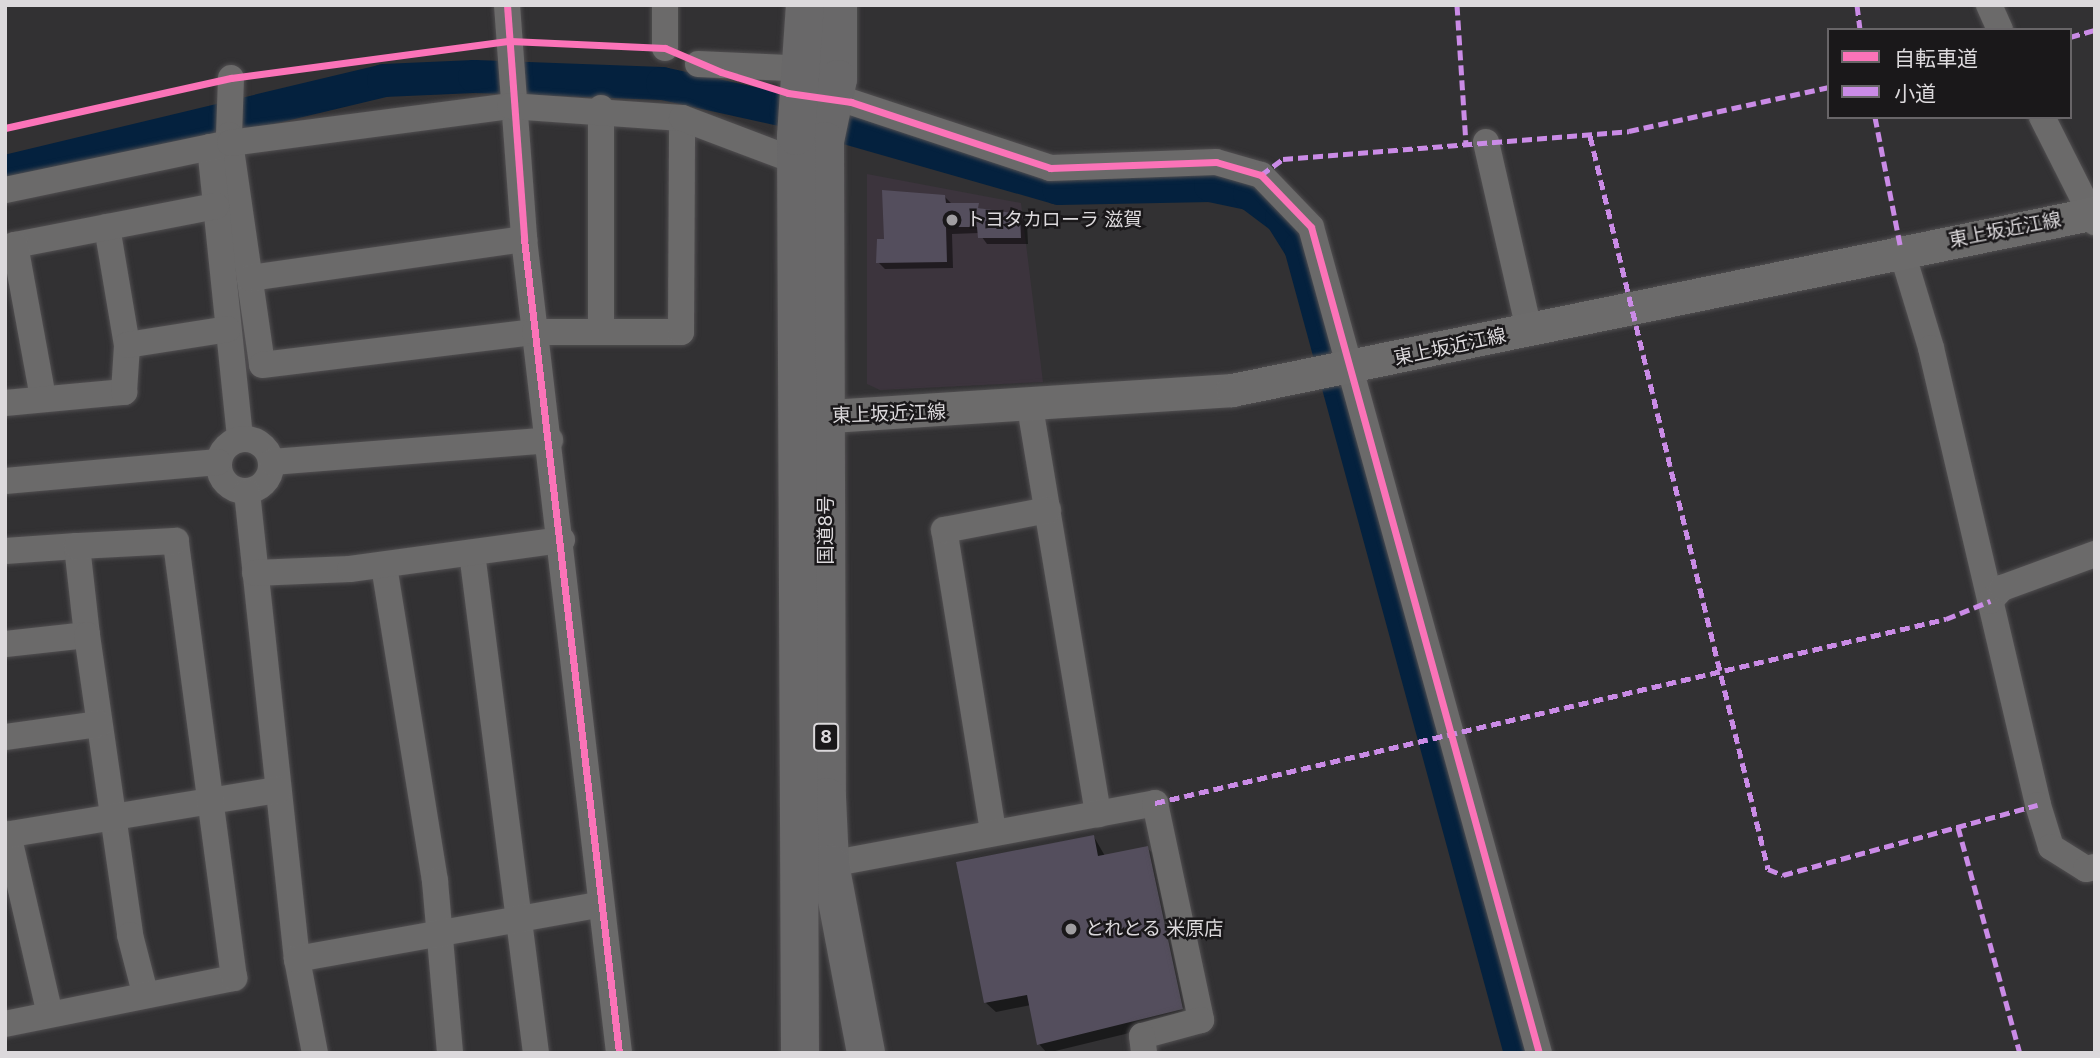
<!DOCTYPE html>
<meta charset="utf-8">
<style>
body{margin:0}
#map{position:relative;width:2100px;height:1058px;overflow:hidden;background:#323133;font-family:Inter,"Noto Sans JP",sans-serif}
div>[style]{position:absolute}
[style*='--x']{left:calc(var(--x)*1px);top:calc(var(--y)*1px);width:calc(var(--w)*1px);rotate:calc(var(--a)*1deg)}
.built>*{inset:0;background:#3c343d}
.shadow>*{inset:0;background:#0007}
.river>*{height:33px;margin:-16.5px;padding:0 16.5px;transform-origin:16.5px;border-radius:16.5px;background:#04213e}
.building>*{inset:0;background:#544e5d}
.roads{filter:drop-shadow(0 0 2px #514f51) drop-shadow(0 0 2px #514f51)}
.minor>*{height:26px;margin:-13px;padding:0 13px;transform-origin:13px;border-radius:13px;background:#6b6a6a}
.minor>.ring{margin:-13px;padding:0;box-sizing:content-box;background:none;border:26px solid #6b6a6a;border-radius:50%}
.major>*{height:33px;margin:-16.5px;padding:0 16.5px;transform-origin:16.5px;border-radius:16.5px;background:#6c6b6b}
.highway>*{height:38px;margin:-19px;padding:0 19px;transform-origin:19px;border-radius:19px;background:#696869}
.quiet>*{height:5px;margin-top:-2.5px;transform-origin:0;background:repeating-linear-gradient(90deg,#ca8be6 0 10px,transparent 0 15px)}
.cycleway>*{height:7px;margin:-3.5px;padding:0 3.5px;transform-origin:3.5px;border-radius:3.5px;background:#fb73b8}
.dots>*{width:19px;height:19px;translate:-50% -50%;box-sizing:border-box;border:4px solid #1a181a;border-radius:50%}
span{translate:-50% -50%;white-space:nowrap;text-align:center;line-height:1.15;-webkit-text-stroke:5px #1a181a;paint-order:stroke}
.shield-label span{padding:2px 5px;background:#1a181a;border:2px solid;border-radius:5px;-webkit-text-stroke-width:0}
.shield-label{font-size:18px;color:#dcd9dc;font-weight:700}
.poi-label{font-size:19px;color:#dcd9dc}
.left{translate:0 -50%;text-align:left}
.street-label{font-size:19px;color:#dcd9dc}
.frame{position:absolute;inset:0;border:7px solid #dcd9dc;pointer-events:none}
.legend{position:absolute;left:1827px;top:28px;width:245px;height:91px;box-sizing:border-box;background:#1a181a;border:2px solid #686568;margin:0;padding:9px 12px;list-style:none;font-size:21px;color:#dcd9dc}
.legend li{display:flex;align-items:center;gap:14px;height:35px}
.legend b{width:35px;border:2px solid #686568}
</style>
<div id="map">
<div class="built">
<div style="clip-path:polygon(867px 174px,1021px 203px,1043px 382px,880px 390px,867px 384px)"></div>
</div>
<div class="shadow">
<div style="clip-path:polygon(945px 197px,952px 204px,1019px 215px,1027px 223px,1028px 244px,987px 244px,979px 233px,952px 234px,953px 268px,885px 269px,878px 262px,886px 240px)"></div>
<div style="clip-path:polygon(1094px 837px,1105px 856px,1147px 848px,1157px 857px,1191px 1018px,1047px 1053px,1039px 1044px,1031px 1005px,996px 1012px,986px 1003px)"></div>
</div>
<div class="river">
<div style="--x:5;--y:171;--w:389;--a:-13.5"></div>
<div style="--x:383;--y:80;--w:91;--a:-2.5"></div>
<div style="--x:474;--y:76;--w:188;--a:2.1"></div>
<div style="--x:662;--y:83;--w:126;--a:12.4"></div>
<div style="--x:785;--y:110;--w:284;--a:15.9"></div>
<div style="--x:1058;--y:188;--w:152;--a:-1.1"></div>
<div style="--x:1210;--y:185;--w:40;--a:12"></div>
<div style="--x:1249;--y:193;--w:40;--a:37"></div>
<div style="--x:1281;--y:217;--w:36;--a:58"></div>
<div style="--x:1300;--y:247;--w:835;--a:74.73"></div>
</div>
<div class="building">
<div style="clip-path:polygon(882px 190px,945px 195px,946px 203px,979px 203px,978px 208px,1020px 214px,1021px 238px,978px 238px,977px 227px,946px 227px,947px 262px,876px 263px,877px 239px,884px 239px)"></div>
<div style="clip-path:polygon(1094px 835px,1098px 856px,1148px 846px,1183px 1009px,1037px 1045px,1027px 995px,984px 1003px,956px 862px)"></div>
</div>
<div class="roads">
<div class="minor">
<div style="--x:507;--y:5;--w:235;--a:85.8"></div>
<div style="--x:524;--y:239;--w:820;--a:83.34"></div>
<div style="--x:1989;--y:5;--w:27;--a:66"></div>
<div style="--x:665;--y:48;--w:43;--a:-90"></div>
<div style="--x:698;--y:64;--w:90;--a:2.5"></div>
<div style="--x:231;--y:78;--w:57;--a:92"></div>
<div style="--x:229;--y:135;--w:232;--a:81.8"></div>
<div style="--x:262;--y:365;--w:275;--a:-6.9"></div>
<div style="--x:535;--y:332;--w:146;--a:0"></div>
<div style="--x:681;--y:332;--w:214;--a:-89.7"></div>
<div style="--x:851;--y:102;--w:210;--a:18.3"></div>
<div style="--x:1050;--y:168;--w:166;--a:-2.1"></div>
<div style="--x:1216;--y:162;--w:47;--a:16.1"></div>
<div style="--x:1261;--y:175;--w:72;--a:46.1"></div>
<div style="--x:1311;--y:227;--w:857;--a:74.57"></div>
<div style="--x:601;--y:108;--w:224;--a:90"></div>
<div style="--x:2042;--y:117;--w:118;--a:63.2"></div>
<div style="--x:1486;--y:142;--w:193;--a:77.1"></div>
<div style="--x:210;--y:147;--w:294;--a:84.1"></div>
<div style="--x:5;--y:190;--w:230;--a:-11.8"></div>
<div style="--x:230;--y:143;--w:282;--a:-7.5"></div>
<div style="--x:510;--y:106;--w:172;--a:4"></div>
<div style="--x:682;--y:118;--w:122;--a:20.7"></div>
<div style="--x:107;--y:227;--w:120;--a:80.4"></div>
<div style="--x:15;--y:245;--w:205;--a:-11"></div>
<div style="--x:5;--y:248;--w:10;--a:-17"></div>
<div style="--x:15;--y:245;--w:155;--a:79.6"></div>
<div style="--x:1901;--y:249;--w:103;--a:73.1"></div>
<div style="--x:1931;--y:348;--w:469;--a:76.8"></div>
<div style="--x:2038;--y:805;--w:44;--a:72.8"></div>
<div style="--x:2051;--y:847;--w:41;--a:32.2"></div>
<div style="--x:2086;--y:869;--w:9;--a:-13"></div>
<div style="--x:250;--y:278;--w:277;--a:-8.1"></div>
<div style="--x:5;--y:403;--w:120;--a:-5.3"></div>
<div style="--x:124;--y:392;--w:47;--a:-86.3"></div>
<div style="--x:127;--y:345;--w:102;--a:-9"></div>
<div style="--x:1030;--y:407;--w:413;--a:80.5"></div>
<div class="ring" style="left:219px;top:439px;width:26px;height:26px"></div>
<div style="--x:272;--y:462;--w:279;--a:-4.5"></div>
<div style="--x:5;--y:481;--w:214;--a:-5.1"></div>
<div style="--x:247;--y:492;--w:470;--a:83.9"></div>
<div style="--x:297;--y:959;--w:96;--a:79.2"></div>
<div style="--x:5;--y:551;--w:72;--a:-4"></div>
<div style="--x:77;--y:546;--w:90;--a:83.6"></div>
<div style="--x:87;--y:635;--w:82;--a:173.7"></div>
<div style="--x:472;--y:553;--w:504;--a:82.71"></div>
<div style="--x:384;--y:566;--w:319;--a:80.8"></div>
<div style="--x:435;--y:881;--w:173;--a:85"></div>
<div style="--x:255;--y:573;--w:95;--a:-2.4"></div>
<div style="--x:350;--y:569;--w:214;--a:-7.8"></div>
<div style="--x:1990;--y:601;--w:18;--a:-47"></div>
<div style="--x:2002;--y:588;--w:99;--a:-20.1"></div>
<div style="--x:87;--y:635;--w:303;--a:81.8"></div>
<div style="--x:130;--y:935;--w:60;--a:75.5"></div>
<div style="--x:5;--y:737;--w:95;--a:-7.9"></div>
<div style="--x:993;--y:831;--w:305;--a:-99.2"></div>
<div style="--x:944;--y:530;--w:106;--a:-10.9"></div>
<div style="--x:8;--y:834;--w:185;--a:76.9"></div>
<div style="--x:5;--y:835;--w:277;--a:-9.4"></div>
<div style="--x:830;--y:864;--w:331;--a:-10.6"></div>
<div style="--x:1155;--y:803;--w:222;--a:78"></div>
<div style="--x:1201;--y:1020;--w:61;--a:164.8"></div>
<div style="--x:1142;--y:1036;--w:17;--a:83"></div>
<div style="--x:297;--y:959;--w:305;--a:-10.2"></div>
<div style="--x:5;--y:1024;--w:234;--a:-11.4"></div>
<div style="--x:234;--y:978;--w:441;--a:-97.6"></div>
<div style="--x:176;--y:541;--w:99;--a:177.1"></div>
</div>
<div class="major">
<div style="--x:800;--y:418;--w:433;--a:-3.7"></div>
<div style="--x:1232;--y:390;--w:881;--a:-11.59"></div>
</div>
<div class="highway">
<div style="--x:838;--y:5;--w:74;--a:90"></div>
<div style="--x:838;--y:79;--w:63;--a:101.8"></div>
<div style="--x:825;--y:141;--w:656;--a:89.83"></div>
<div style="--x:827;--y:797;--w:67;--a:87.4"></div>
<div style="--x:830;--y:864;--w:192;--a:79.2"></div>
<div style="--x:800;--y:1053;--w:917;--a:-90.25"></div>
<div style="--x:796;--y:136;--w:131;--a:-86.1"></div>
</div>
</div>
<div class="quiet">
<div style="--x:1457;--y:5;--w:138;--a:86.3"></div>
<div style="--x:1857;--y:5;--w:25;--a:83"></div>
<div style="--x:2070;--y:37;--w:26;--a:-16"></div>
<div style="--x:1875;--y:117;--w:135;--a:78.9"></div>
<div style="--x:1590;--y:136;--w:754;--a:76.35"></div>
<div style="--x:1768;--y:869;--w:16;--a:22"></div>
<div style="--x:1783;--y:875;--w:264;--a:-15.4"></div>
<div style="--x:1261;--y:175;--w:27;--a:-36"></div>
<div style="--x:1283;--y:159;--w:347;--a:-4.6"></div>
<div style="--x:1629;--y:131;--w:205;--a:-12.4"></div>
<div style="--x:1155;--y:803;--w:812;--a:-13.1"></div>
<div style="--x:1946;--y:619;--w:48;--a:-22.2"></div>
<div style="--x:1958;--y:827;--w:234;--a:74.7"></div>
</div>
<div class="cycleway">
<div style="--x:507;--y:5;--w:235;--a:85.8"></div>
<div style="--x:524;--y:239;--w:820;--a:83.34"></div>
<div style="--x:5;--y:128;--w:231;--a:-12.5"></div>
<div style="--x:231;--y:78;--w:281;--a:-7.6"></div>
<div style="--x:510;--y:41;--w:155;--a:2.6"></div>
<div style="--x:665;--y:48;--w:61;--a:23.2"></div>
<div style="--x:721;--y:72;--w:70;--a:17.4"></div>
<div style="--x:788;--y:93;--w:64;--a:8.1"></div>
<div style="--x:851;--y:102;--w:210;--a:18.3"></div>
<div style="--x:1050;--y:168;--w:166;--a:-2.1"></div>
<div style="--x:1216;--y:162;--w:47;--a:16.1"></div>
<div style="--x:1261;--y:175;--w:72;--a:46.1"></div>
<div style="--x:1311;--y:227;--w:857;--a:74.57"></div>
</div>
<div class="dots">
<div style="left:952px;top:220px;background:#a09ea1"></div>
<div style="left:1071px;top:929px;background:#a09ea1"></div>
</div>
<div class="shield-label">
<span style="left:826px;top:737px">8</span>
</div>
<div class="poi-label">
<span class="left" style="left:966px;top:220px">トヨタカローラ 滋賀</span>
<span class="left" style="left:1085px;top:929px">とれとる 米原店</span>
</div>
<div class="street-label">
<span style="left:2005px;top:230px;rotate:-11deg">東上坂近江線</span>
<span style="left:1450px;top:347px;rotate:-12deg">東上坂近江線</span>
<span style="left:889px;top:414px;rotate:-2deg">東上坂近江線</span>
<span style="left:826px;top:530px;rotate:-90deg">国道8号</span>
</div>
<div class="frame"></div>
<ul class="legend">
<li><b style="height:9px;background:#fb73b8"></b>自転車道</li>
<li><b style="height:9px;background:#ca8be6"></b>小道</li>
</ul>
</div>
